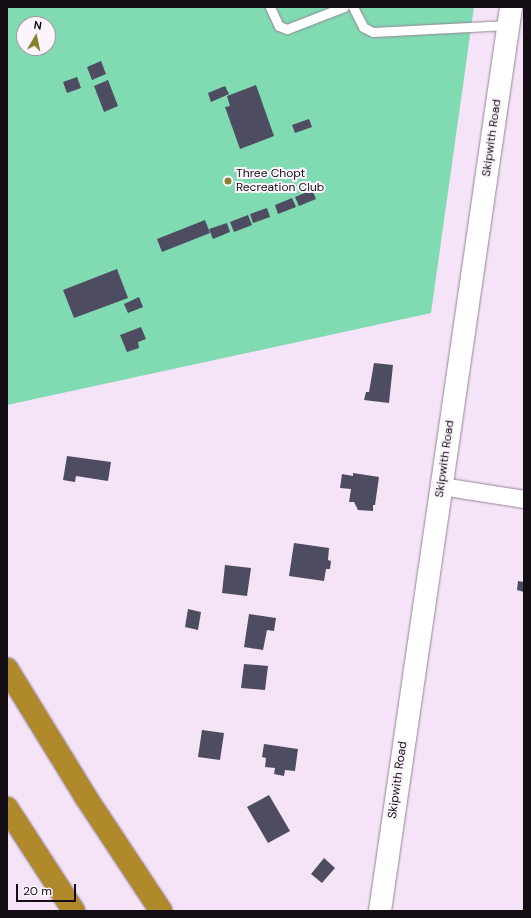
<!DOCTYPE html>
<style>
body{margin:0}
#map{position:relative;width:531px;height:918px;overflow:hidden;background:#f5e3f7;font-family:"DM Sans",sans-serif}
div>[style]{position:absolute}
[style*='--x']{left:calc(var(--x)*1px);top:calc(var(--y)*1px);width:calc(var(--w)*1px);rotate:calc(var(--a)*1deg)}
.green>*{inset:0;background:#80dab2}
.building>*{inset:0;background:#4e4c60}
.roads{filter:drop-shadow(0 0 1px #958597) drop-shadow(0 0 1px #958597)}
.lane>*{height:9px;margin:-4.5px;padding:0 4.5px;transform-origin:4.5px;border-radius:4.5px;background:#fff}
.street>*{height:17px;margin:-8.5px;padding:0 8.5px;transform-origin:8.5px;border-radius:8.5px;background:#fff}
.secondary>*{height:22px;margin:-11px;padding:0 11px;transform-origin:11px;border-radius:11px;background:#fff}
.highway>*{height:22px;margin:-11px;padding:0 11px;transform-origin:11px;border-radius:11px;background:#b0892b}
.dots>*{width:11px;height:11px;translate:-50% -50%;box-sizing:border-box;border:2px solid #fcf5fd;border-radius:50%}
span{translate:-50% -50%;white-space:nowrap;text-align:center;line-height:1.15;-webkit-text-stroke:4px #fcf5fd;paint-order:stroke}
.street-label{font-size:12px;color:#140e14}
.poi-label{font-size:12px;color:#140e14}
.left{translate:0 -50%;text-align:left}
.frame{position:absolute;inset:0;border:8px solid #140e14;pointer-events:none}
.north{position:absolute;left:16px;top:16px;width:40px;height:40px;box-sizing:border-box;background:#fcf5fd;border:1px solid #9f99a0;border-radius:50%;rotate:9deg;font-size:11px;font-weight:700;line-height:16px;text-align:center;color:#140e14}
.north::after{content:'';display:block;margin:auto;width:14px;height:18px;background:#86832c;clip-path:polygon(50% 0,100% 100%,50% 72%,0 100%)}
.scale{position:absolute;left:16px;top:884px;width:60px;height:18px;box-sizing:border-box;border:2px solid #140e14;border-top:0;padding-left:5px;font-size:12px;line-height:14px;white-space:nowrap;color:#140e14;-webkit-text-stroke:3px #fcf5fd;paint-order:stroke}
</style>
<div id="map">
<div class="green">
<div style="clip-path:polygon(evenodd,7px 7px,474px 7px,431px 313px,7px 405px,7px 7px,24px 24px,48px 24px,48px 48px,24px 48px,24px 24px)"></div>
</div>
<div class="building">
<div style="clip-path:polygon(101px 61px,106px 74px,92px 80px,87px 67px)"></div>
<div style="clip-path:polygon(77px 77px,81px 88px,67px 93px,63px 82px)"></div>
<div style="clip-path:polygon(108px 80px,118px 106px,104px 112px,94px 86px)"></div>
<div style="clip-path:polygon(256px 85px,274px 136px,240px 149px,225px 107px,230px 106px,227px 96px)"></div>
<div style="clip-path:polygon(225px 86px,229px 94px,211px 102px,208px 93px)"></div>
<div style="clip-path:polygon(309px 119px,312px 127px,295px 133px,292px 125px)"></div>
<div style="clip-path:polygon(312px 190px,316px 199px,299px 206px,295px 197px)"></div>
<div style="clip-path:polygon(292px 198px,296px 207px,278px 214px,275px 205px)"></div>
<div style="clip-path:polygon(267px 208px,270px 217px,253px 223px,250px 214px)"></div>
<div style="clip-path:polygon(248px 215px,252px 225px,234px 232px,230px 222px)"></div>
<div style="clip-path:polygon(205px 220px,210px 233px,162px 252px,157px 239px)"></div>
<div style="clip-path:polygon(227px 223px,230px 232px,213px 239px,209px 229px)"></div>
<div style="clip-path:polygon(117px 269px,128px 298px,74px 318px,63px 290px)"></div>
<div style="clip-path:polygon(139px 297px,143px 307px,128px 313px,124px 304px)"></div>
<div style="clip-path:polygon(141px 327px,146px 339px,138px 342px,139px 348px,127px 352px,120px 335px)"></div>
<div style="clip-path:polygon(374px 363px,393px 365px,389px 403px,364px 400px,366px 392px,369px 392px)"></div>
<div style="clip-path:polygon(67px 456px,111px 462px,108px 481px,76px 476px,75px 482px,63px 480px)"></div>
<div style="clip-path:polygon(353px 473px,379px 477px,375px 505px,373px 505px,373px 511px,358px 510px,354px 502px,349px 502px,351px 489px,340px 488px,342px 474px,353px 476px)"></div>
<div style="clip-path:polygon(294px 543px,329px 548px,328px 560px,331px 561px,330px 569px,326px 569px,324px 581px,289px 576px)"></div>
<div style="clip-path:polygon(225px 565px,251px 568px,247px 596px,222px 593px)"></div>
<div style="clip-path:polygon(518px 581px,524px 582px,524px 592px,517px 590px)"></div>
<div style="clip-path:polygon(188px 609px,201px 612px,198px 630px,185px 627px)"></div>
<div style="clip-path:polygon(249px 614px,276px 618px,274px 631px,267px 630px,263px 650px,244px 647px)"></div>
<div style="clip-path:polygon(244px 664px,268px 666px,265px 690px,241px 688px)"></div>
<div style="clip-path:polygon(202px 730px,224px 733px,220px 760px,198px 757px)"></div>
<div style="clip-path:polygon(264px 744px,298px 749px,295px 771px,285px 770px,284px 776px,274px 774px,275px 768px,265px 767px,266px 758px,262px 757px)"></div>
<div style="clip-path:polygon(269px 795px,290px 831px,268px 843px,247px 807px)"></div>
<div style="clip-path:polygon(324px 858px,335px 868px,322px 883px,311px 874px)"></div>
</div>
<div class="roads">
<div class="lane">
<div style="--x:270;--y:7;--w:21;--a:65"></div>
<div style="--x:279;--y:26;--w:9;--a:21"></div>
<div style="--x:287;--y:29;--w:61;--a:-21.1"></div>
<div style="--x:353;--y:7;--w:22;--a:63"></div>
<div style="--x:363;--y:27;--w:11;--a:27"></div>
<div style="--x:373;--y:32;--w:135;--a:-3"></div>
</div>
<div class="street">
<div style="--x:441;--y:486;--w:84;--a:8.9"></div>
</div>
<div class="secondary">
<div style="--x:380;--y:911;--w:913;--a:-81.75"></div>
</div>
<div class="highway">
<div style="--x:7;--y:669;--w:149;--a:58.4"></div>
<div style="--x:85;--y:796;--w:138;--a:56.5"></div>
<div style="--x:7;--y:808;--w:123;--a:57"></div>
</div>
</div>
<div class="dots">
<div style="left:228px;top:181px;background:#86832c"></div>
</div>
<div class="street-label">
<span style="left:492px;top:138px;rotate:-82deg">Skipwith Road</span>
<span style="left:445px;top:459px;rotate:-82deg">Skipwith Road</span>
<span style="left:398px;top:780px;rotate:-82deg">Skipwith Road</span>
</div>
<div class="poi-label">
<span class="left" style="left:236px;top:181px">Three Chopt<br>Recreation Club</span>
</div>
<div class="frame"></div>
<div class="north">N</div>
<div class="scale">20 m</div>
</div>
